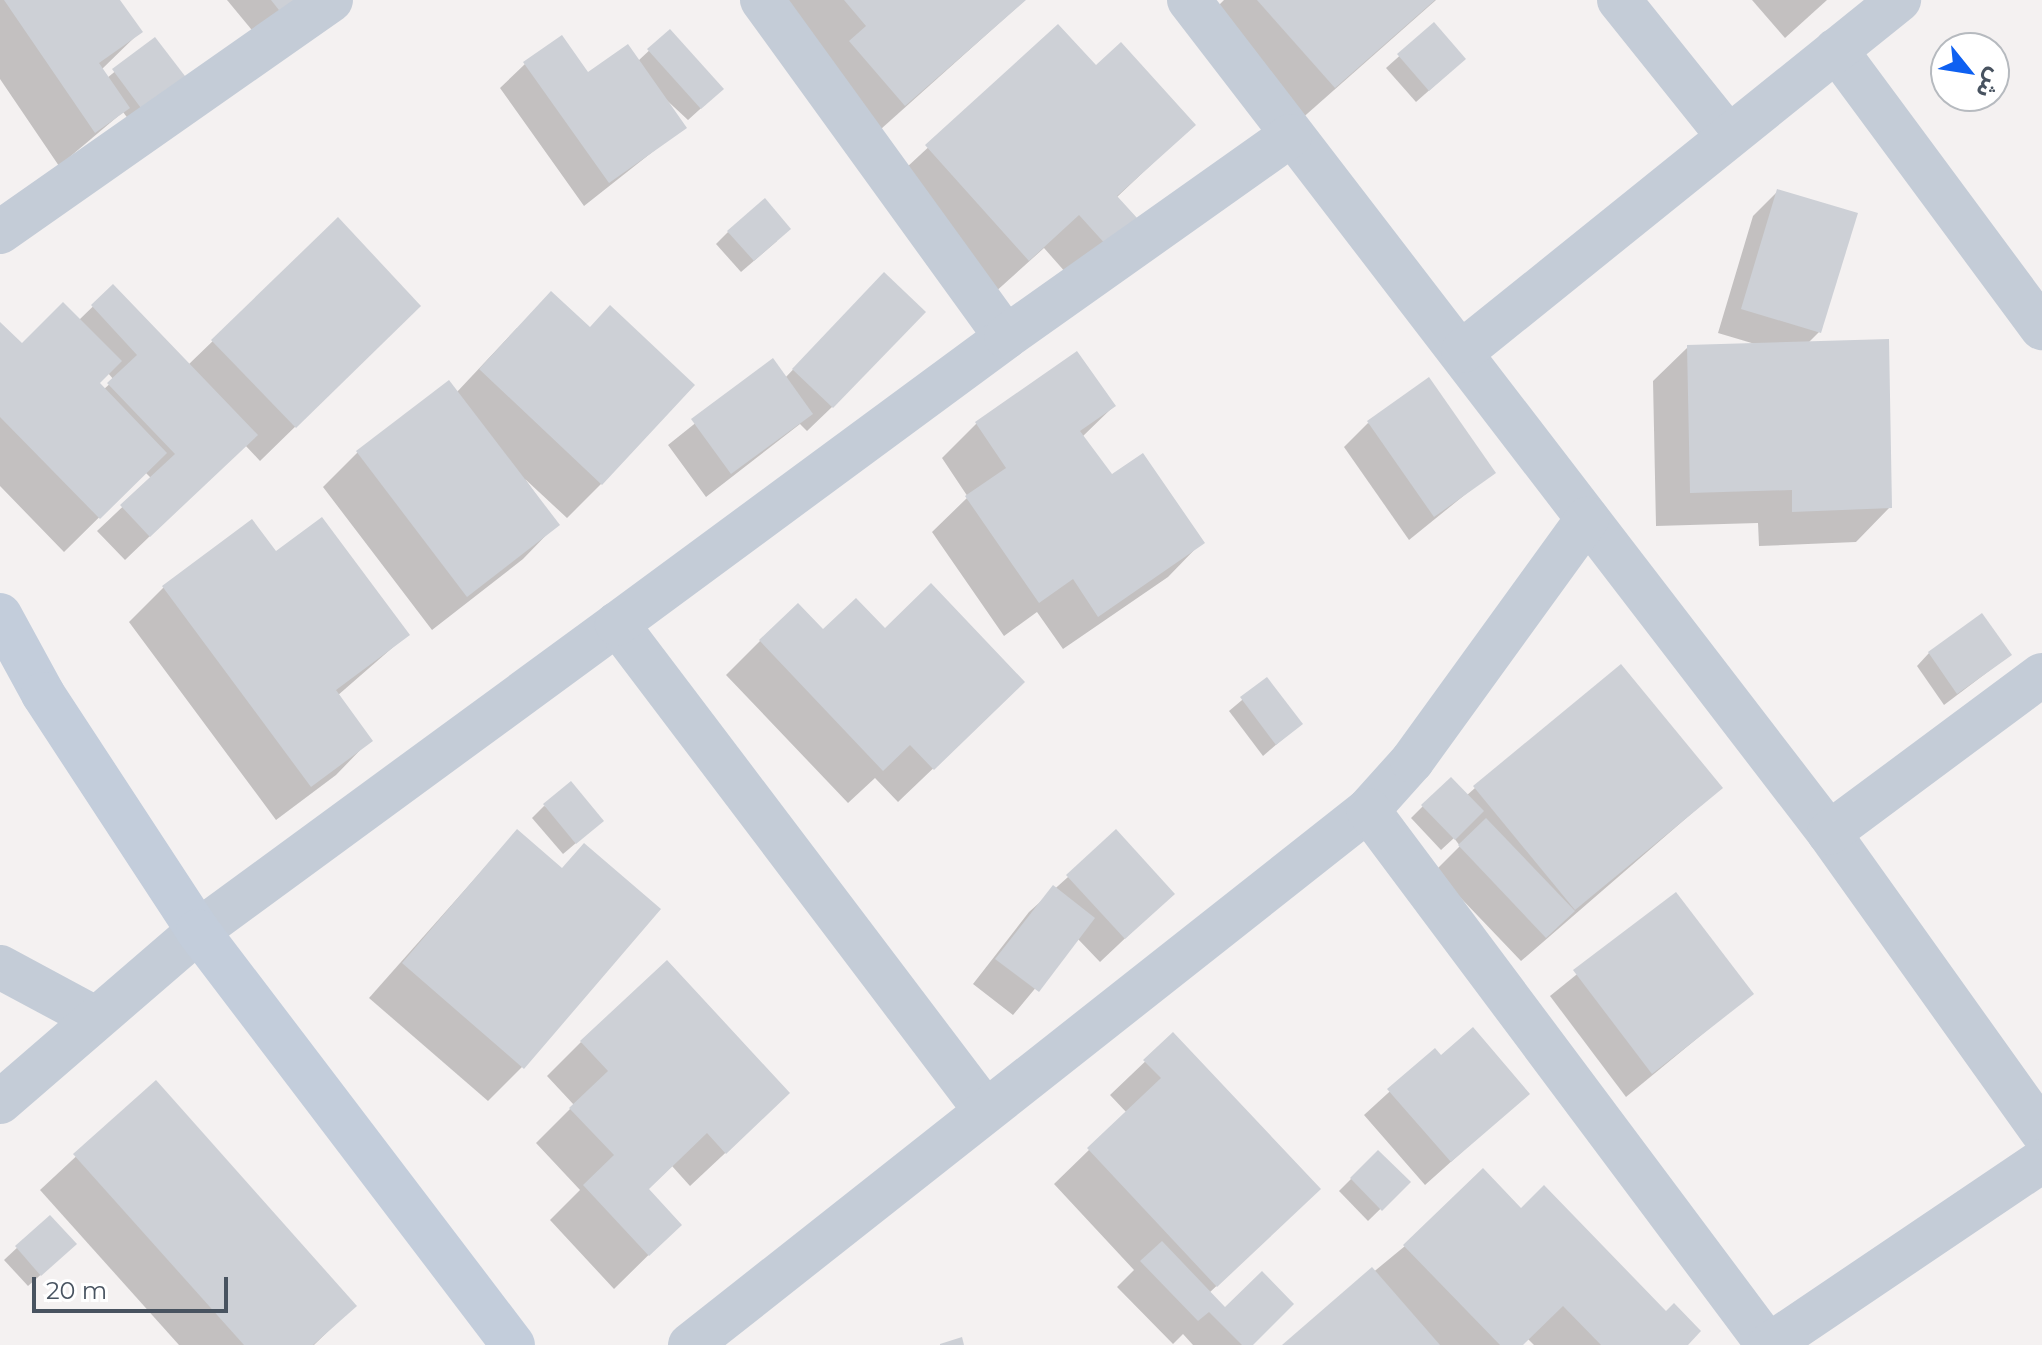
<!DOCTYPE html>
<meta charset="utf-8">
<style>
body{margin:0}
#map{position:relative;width:2042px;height:1345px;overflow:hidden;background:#f4f1f1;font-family:Montserrat,"Noto Sans Arabic",sans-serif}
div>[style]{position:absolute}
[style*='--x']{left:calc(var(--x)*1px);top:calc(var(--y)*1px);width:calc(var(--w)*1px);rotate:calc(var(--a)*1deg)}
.shadow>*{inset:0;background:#0003}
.building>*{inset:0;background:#cdd0d6}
.street>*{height:44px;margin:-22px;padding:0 22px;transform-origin:22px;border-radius:22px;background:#c4ccd7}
.secondary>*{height:44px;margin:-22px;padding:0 22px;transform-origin:22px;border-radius:22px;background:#c3cddb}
span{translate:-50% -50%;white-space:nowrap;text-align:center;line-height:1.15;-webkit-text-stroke:6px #fff;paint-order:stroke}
.north{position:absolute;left:1930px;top:32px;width:80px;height:80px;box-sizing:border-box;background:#fff;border:2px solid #b6babf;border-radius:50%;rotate:120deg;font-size:22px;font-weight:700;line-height:32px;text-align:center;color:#485360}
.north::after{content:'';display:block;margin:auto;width:28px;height:36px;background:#0e60f1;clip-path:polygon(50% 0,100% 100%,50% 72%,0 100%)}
.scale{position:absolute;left:32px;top:1277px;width:196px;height:36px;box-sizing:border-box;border:4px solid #485360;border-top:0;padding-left:10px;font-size:24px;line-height:28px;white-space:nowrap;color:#485360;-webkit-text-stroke:6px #fff;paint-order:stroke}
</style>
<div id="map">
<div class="shadow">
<div style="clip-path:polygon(0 0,118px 0,140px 32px,101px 70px,107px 78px,154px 40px,142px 137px,123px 112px,59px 166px,0 79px)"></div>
<div style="clip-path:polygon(227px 0,312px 0,261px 41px)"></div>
<div style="clip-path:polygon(745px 0,1025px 0,862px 146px)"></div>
<div style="clip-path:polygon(1224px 0,1436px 0,1299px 121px,1208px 16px)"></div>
<div style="clip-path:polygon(1752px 0,1827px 0,1785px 38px)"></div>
<div style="clip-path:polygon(1434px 25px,1451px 71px,1416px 102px,1386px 68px)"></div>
<div style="clip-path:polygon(1058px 27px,1096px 68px,1193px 125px,1116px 198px,1145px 230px,1082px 291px,1044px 248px,993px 294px,892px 181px)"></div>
<div style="clip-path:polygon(670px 31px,709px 101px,688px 120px,660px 94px,684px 127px,584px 206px,500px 88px,525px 64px,587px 74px,638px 61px)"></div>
<div style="clip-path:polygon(1778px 191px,1819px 332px,1808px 343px,1890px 507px,1856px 542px,1759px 546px,1758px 523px,1656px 526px,1653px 381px,1688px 347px,1755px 344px,1718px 333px,1753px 216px)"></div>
<div style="clip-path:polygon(evenodd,338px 220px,384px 340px,260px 461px,245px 445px,125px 560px,97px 531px,152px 479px,145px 472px,64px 552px,0 486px,0 324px,22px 346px,79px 320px,113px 287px,188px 365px,338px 220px,108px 373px,114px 380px,103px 390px,97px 384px,108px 373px)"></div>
<div style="clip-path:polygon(728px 232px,777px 241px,741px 272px,716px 244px)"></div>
<div style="clip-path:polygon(860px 299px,832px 407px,807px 431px,800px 424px,706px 497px,668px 445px,773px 361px,785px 378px)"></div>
<div style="clip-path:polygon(517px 328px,589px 329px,601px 484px,567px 518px,525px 479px,557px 524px,523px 559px,432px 630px,323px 487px,358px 452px,456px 393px)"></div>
<div style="clip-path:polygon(1077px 353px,1114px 406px,1082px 437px,1111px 477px,1202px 542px,1168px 577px,1063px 649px,1037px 612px,1004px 636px,932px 532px,968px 497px,942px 458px,976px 424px)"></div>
<div style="clip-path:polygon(1368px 423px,1493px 472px,1409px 540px,1344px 447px)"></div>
<div style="clip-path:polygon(252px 522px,276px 554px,407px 635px,337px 696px,370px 740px,336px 775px,276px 820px,129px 622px,163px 588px)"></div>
<div style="clip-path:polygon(885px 630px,988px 716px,898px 802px,875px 778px,848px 803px,726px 675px,760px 641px)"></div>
<div style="clip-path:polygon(1929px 653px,2010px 655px,1944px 705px,1917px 666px)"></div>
<div style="clip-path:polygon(1267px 679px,1300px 724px,1263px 756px,1229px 711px)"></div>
<div style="clip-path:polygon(1475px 788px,1721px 788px,1521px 961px,1435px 871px,1460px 846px,1454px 838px,1441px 850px,1411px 818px,1423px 806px,1466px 796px)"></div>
<div style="clip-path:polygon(544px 806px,602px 821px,563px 854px,532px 818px)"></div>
<div style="clip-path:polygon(517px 831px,522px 1067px,488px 1101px,369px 998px)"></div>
<div style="clip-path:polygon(1068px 877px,1172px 894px,1100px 962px,1077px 938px,1013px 1015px,973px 984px,1029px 912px)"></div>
<div style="clip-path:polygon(1675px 895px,1751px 994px,1626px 1097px,1550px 996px)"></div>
<div style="clip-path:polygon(1173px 1035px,1284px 1223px,1209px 1293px,1250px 1345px,1193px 1345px,1183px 1334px,1173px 1344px,1117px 1287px,1134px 1270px,1054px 1184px,1127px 1113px,1110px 1095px)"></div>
<div style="clip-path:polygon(581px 1042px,753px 1127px,690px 1186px,672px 1166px,647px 1190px,679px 1225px,614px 1289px,550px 1220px,580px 1190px,536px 1143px,574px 1105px,547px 1076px)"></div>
<div style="clip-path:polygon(1434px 1051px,1441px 1058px,1528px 1093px,1425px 1185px,1364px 1115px)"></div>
<div style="clip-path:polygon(156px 1082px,354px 1306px,314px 1345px,179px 1345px,40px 1190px)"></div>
<div style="clip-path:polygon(1378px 1152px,1408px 1182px,1368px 1221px,1339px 1191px)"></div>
<div style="clip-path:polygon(1521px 1210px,1685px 1345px,1534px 1345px,1527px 1338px,1520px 1345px,1285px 1345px,1405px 1246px)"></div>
<div style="clip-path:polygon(50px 1217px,62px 1256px,28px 1286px,4px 1260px)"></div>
</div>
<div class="building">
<div style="clip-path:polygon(4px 0,120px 0,143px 32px,99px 63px,130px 108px,95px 133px)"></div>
<div style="clip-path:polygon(271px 0,309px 0,286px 19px)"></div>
<div style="clip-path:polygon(844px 0,1026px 0,905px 106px,849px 41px,866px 26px)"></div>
<div style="clip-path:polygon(1257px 0,1435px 0,1335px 88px)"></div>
<div style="clip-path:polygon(1434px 22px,1466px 59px,1429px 91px,1397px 54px)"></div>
<div style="clip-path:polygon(1058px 24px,1096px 65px,1121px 42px,1196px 125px,1117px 196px,1148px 230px,1118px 258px,1079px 215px,1029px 261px,925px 145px)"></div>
<div style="clip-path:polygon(670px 29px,724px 89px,701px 109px,647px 49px)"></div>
<div style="clip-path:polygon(562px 35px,588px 72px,628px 44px,687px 128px,609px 183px,523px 62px)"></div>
<div style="clip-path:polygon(155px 37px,198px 93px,155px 127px,112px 69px)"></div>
<div style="clip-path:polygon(1777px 189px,1858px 213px,1821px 333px,1741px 309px)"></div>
<div style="clip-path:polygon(765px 198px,791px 229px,754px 261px,727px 231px)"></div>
<div style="clip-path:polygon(338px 217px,421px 306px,296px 428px,211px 340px)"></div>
<div style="clip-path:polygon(884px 272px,926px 312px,833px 408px,792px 369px)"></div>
<div style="clip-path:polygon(113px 284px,258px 435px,150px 537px,120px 505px,175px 454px,107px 383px,137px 355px,91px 305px)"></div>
<div style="clip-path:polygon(551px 291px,590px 327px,610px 305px,695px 385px,602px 485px,479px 369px)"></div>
<div style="clip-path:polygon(63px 302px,122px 361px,100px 383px,167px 453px,100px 519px,0 417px,0 322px,22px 343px)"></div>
<div style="clip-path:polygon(1889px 339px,1892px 508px,1792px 512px,1792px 490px,1690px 493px,1687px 345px)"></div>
<div style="clip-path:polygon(1077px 351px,1116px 406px,1080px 431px,1112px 474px,1143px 453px,1205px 543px,1098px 617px,1073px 579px,1039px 603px,965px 496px,1006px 468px,975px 422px)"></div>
<div style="clip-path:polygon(773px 358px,813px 414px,731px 474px,691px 419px)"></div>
<div style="clip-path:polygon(1429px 377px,1496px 473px,1434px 517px,1367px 421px)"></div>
<div style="clip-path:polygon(449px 380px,560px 525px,467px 597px,356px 451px)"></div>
<div style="clip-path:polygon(322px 517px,410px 635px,336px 690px,373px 741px,311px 787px,162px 586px,252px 519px,276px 551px)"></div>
<div style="clip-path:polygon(931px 583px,1025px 682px,934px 770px,910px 745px,883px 771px,759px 640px,798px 603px,823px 629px,856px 598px,885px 628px)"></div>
<div style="clip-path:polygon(1982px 613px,2012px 655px,1957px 694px,1928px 652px)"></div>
<div style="clip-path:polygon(1621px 664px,1723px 788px,1575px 910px,1473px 786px)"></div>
<div style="clip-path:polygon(1267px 677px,1303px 724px,1276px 745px,1240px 697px)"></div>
<div style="clip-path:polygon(1451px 777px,1484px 811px,1455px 840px,1421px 805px)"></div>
<div style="clip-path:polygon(571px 781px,604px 821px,576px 844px,543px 804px)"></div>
<div style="clip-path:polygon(1486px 818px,1575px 911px,1546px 938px,1458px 845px)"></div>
<div style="clip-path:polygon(517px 829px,562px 868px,584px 843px,661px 909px,524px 1069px,402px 963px)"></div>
<div style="clip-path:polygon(1116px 829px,1175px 894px,1125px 939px,1066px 875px)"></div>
<div style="clip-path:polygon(1053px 885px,1095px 918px,1039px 992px,995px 959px)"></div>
<div style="clip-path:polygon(1676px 892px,1754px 994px,1652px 1074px,1573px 970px)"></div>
<div style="clip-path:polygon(667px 960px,790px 1093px,726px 1154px,707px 1133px,649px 1189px,682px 1225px,649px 1256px,583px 1185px,614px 1155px,569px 1108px,608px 1071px,580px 1041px)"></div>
<div style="clip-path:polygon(1473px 1027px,1530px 1094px,1451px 1162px,1387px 1089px,1435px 1048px,1441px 1055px)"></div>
<div style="clip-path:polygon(1173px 1032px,1321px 1189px,1217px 1287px,1087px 1148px,1161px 1078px,1143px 1060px)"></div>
<div style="clip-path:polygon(156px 1080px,357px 1306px,313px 1345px,244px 1345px,73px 1154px)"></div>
<div style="clip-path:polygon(1378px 1150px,1411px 1182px,1382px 1211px,1350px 1178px)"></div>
<div style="clip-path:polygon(1483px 1168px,1521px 1208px,1544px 1185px,1666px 1311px,1674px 1303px,1701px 1331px,1688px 1345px,1601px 1345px,1563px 1306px,1523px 1345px,1500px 1345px,1403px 1245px)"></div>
<div style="clip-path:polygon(50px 1215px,77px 1244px,41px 1276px,15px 1246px)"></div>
<div style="clip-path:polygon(1162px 1241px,1225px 1307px,1262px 1271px,1294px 1304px,1253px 1345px,1242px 1345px,1209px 1312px,1198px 1321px,1140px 1261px)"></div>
<div style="clip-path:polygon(1372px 1267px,1440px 1345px,1282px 1345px)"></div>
<div style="clip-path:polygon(962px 1337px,964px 1345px,940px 1345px,940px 1344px)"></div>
</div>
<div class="street">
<div style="--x:762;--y:0;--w:416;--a:54.1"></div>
<div style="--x:1189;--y:0;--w:1050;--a:52.46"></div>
<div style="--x:1829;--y:833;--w:367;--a:54.5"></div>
<div style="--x:1619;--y:0;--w:174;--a:51.3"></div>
<div style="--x:1836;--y:50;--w:346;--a:53.5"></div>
<div style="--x:0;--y:232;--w:404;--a:-35"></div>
<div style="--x:1463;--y:351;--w:560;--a:-38.84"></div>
<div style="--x:1368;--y:810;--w:66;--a:-48.1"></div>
<div style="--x:1412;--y:761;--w:299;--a:-54.1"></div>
<div style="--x:1829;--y:833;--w:265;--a:-36.6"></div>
<div style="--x:0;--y:967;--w:108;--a:28.2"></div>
<div style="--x:0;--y:1102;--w:262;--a:-40.8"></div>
<div style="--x:198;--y:931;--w:519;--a:-36.23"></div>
<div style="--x:985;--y:1110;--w:610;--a:-127.13"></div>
<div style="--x:617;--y:624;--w:483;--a:-36.4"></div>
<div style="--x:1006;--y:337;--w:348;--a:-35.3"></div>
<div style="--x:690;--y:1345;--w:864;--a:-38.28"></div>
<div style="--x:1368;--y:810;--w:668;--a:53.22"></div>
<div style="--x:1769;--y:1345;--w:329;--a:-34"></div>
</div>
<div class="secondary">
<div style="--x:0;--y:615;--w:90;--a:61.4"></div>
<div style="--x:43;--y:694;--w:283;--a:56.8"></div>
<div style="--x:198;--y:931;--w:520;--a:52.73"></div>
</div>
<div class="north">ش</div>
<div class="scale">20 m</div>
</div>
